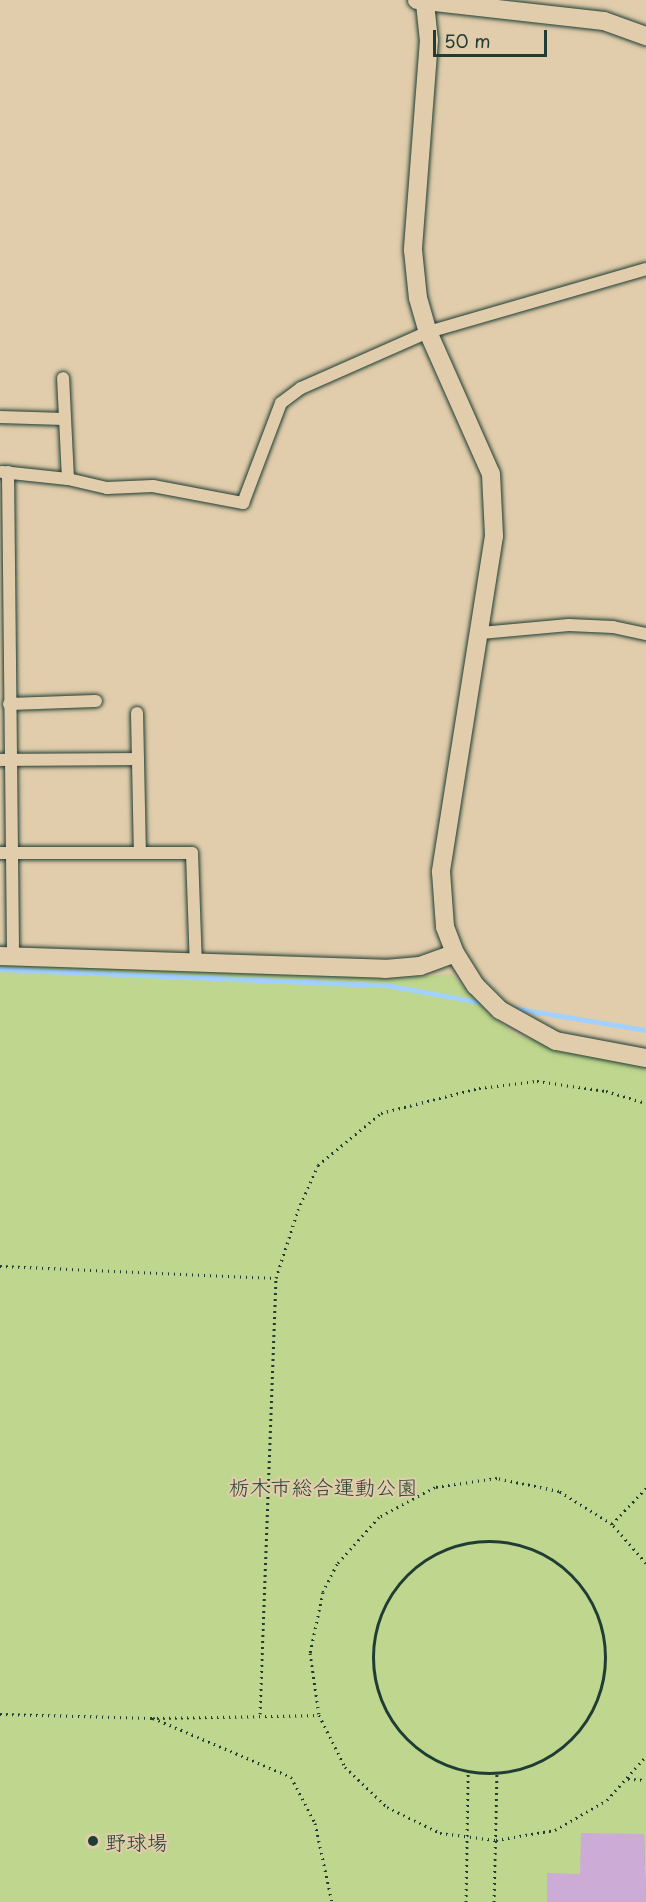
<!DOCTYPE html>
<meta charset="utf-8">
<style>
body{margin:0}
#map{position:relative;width:646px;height:1902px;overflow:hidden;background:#e1cdab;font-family:"Playpen Sans","Klee One",sans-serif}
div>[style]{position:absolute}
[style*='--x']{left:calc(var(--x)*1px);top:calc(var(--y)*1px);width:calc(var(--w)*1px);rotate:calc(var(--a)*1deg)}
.green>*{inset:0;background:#bed68d}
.shadow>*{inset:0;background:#0003}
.stream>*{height:4.5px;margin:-2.25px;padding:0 2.25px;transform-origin:2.25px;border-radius:2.25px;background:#a2d1fe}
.building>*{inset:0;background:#ccabd7}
.path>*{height:3px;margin-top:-1.5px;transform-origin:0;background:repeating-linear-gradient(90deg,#1f3d34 0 1.5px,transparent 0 6px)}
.path>.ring{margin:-1.5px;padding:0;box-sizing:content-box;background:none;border:3px solid #1f3d34;border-radius:50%}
.roads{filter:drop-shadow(0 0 2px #1f3d34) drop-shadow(0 0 2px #1f3d34)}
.street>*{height:12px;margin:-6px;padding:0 6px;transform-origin:6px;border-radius:6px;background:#e1cdab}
.secondary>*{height:18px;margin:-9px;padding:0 9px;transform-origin:9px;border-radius:9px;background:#e1cdab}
.dots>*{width:16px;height:16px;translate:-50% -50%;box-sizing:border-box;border:3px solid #e1cdab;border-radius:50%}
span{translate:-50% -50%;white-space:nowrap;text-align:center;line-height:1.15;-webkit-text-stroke:4.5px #e1cdab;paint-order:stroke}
.park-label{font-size:21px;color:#274538}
.poi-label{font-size:21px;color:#1f3d34}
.left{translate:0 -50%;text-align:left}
.scale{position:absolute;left:433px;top:30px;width:114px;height:27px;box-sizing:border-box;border:3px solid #1f3d34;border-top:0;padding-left:8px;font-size:18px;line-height:21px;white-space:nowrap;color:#1f3d34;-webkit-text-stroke:4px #e1cdab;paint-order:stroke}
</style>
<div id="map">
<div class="green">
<div style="clip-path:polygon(0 964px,389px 979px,451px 974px,489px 1014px,516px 1035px,646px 1069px,646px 1902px,0 1902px)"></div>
</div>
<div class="shadow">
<div style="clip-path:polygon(644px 1836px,646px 1902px,548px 1902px,582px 1875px)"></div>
</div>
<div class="stream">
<div style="--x:0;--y:969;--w:386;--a:2.4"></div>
<div style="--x:386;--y:985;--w:100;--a:10.4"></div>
<div style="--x:513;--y:1008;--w:135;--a:9.4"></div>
</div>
<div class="building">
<div style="clip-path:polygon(581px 1833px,644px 1834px,646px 1902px,547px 1902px,547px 1873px,580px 1874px)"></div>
</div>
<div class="path">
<div style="--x:0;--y:1266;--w:276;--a:2.5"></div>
<div style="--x:612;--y:1524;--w:50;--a:-46.6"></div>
<div class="ring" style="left:373px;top:1541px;width:229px;height:229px"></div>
<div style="--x:646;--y:1563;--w:52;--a:-131.1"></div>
<div style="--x:612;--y:1524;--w:62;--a:-148.1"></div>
<div style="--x:559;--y:1491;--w:63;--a:-168.2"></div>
<div style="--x:497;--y:1478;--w:63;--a:171.7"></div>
<div style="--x:435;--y:1487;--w:64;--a:151.8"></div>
<div style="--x:379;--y:1517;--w:63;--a:131.8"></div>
<div style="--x:337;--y:1564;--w:31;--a:117"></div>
<div style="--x:323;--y:1592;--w:62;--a:102"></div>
<div style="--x:310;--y:1653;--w:63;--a:81.7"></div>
<div style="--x:319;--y:1715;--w:58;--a:63.4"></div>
<div style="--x:345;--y:1767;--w:58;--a:43.6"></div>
<div style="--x:387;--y:1807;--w:59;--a:26.1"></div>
<div style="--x:440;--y:1833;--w:56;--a:7.1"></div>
<div style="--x:496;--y:1840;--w:60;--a:-9.6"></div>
<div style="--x:555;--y:1830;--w:60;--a:-30"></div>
<div style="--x:607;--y:1800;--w:59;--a:-48.4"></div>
<div style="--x:0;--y:1714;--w:151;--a:1.5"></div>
<div style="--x:151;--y:1718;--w:168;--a:-1"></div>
<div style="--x:260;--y:1714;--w:436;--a:-87.9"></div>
<div style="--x:276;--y:1278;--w:71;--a:-72.1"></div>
<div style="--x:298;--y:1210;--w:49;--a:-66"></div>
<div style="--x:318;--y:1165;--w:82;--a:-39.5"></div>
<div style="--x:381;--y:1113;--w:101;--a:-14.3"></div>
<div style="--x:479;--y:1088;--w:58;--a:-6.9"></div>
<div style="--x:537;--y:1081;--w:70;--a:8.2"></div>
<div style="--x:606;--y:1091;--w:42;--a:16.7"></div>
<div style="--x:153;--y:1718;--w:150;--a:23.1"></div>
<div style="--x:291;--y:1777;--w:52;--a:62.4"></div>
<div style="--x:315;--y:1823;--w:81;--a:77.9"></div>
<div style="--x:628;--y:1779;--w:18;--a:3"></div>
<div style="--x:466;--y:1902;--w:130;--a:-89.1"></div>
<div style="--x:494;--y:1902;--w:130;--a:-88.7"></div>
</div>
<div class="roads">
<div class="street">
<div style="--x:0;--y:417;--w:64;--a:1.8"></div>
<div style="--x:2;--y:472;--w:66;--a:6.1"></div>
<div style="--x:68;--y:479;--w:101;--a:-92.8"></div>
<div style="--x:8;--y:472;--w:485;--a:89.4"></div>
<div style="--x:68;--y:479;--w:40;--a:13"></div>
<div style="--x:107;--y:488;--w:46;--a:-2.5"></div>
<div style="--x:153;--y:486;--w:92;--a:10.7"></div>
<div style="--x:243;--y:503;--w:107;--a:-69.2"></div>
<div style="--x:281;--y:403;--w:25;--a:-37"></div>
<div style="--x:301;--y:388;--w:139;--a:-23.8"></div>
<div style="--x:428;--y:332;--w:227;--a:-16.1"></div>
<div style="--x:481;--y:633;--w:88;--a:-5.2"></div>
<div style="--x:569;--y:625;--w:44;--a:2.6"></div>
<div style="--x:613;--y:627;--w:34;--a:12"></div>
<div style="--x:9;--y:704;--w:87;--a:-2"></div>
<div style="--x:137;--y:713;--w:140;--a:88.8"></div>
<div style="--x:0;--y:760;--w:138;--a:-0.4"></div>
<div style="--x:0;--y:853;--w:192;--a:0"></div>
<div style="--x:192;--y:853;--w:112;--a:88"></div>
</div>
<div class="secondary">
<div style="--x:417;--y:0;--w:188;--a:6.4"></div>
<div style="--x:604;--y:21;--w:45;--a:19.7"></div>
<div style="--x:425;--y:3;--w:37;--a:84"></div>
<div style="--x:429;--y:40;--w:211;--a:94.4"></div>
<div style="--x:413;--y:250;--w:48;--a:84.1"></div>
<div style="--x:418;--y:298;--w:35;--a:74"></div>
<div style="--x:428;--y:332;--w:155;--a:66.1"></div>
<div style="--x:491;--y:474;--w:62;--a:87.2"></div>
<div style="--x:494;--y:536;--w:340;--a:99"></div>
<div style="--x:441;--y:872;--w:55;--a:85.8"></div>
<div style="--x:445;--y:927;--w:28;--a:69"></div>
<div style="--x:455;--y:953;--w:39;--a:58"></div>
<div style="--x:476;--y:986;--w:34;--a:45"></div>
<div style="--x:500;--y:1010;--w:64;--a:29"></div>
<div style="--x:556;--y:1041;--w:92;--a:10.7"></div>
<div style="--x:0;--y:956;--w:385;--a:1.9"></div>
<div style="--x:385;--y:969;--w:35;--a:-5"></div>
<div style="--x:420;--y:966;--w:37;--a:-20"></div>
</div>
</div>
<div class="dots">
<div style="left:93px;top:1841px;background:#1f3d34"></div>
</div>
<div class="park-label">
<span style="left:323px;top:1486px">栃木市総合運動公園</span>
</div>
<div class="poi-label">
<span class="left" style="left:105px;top:1841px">野球場</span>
</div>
<div class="scale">50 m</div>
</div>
